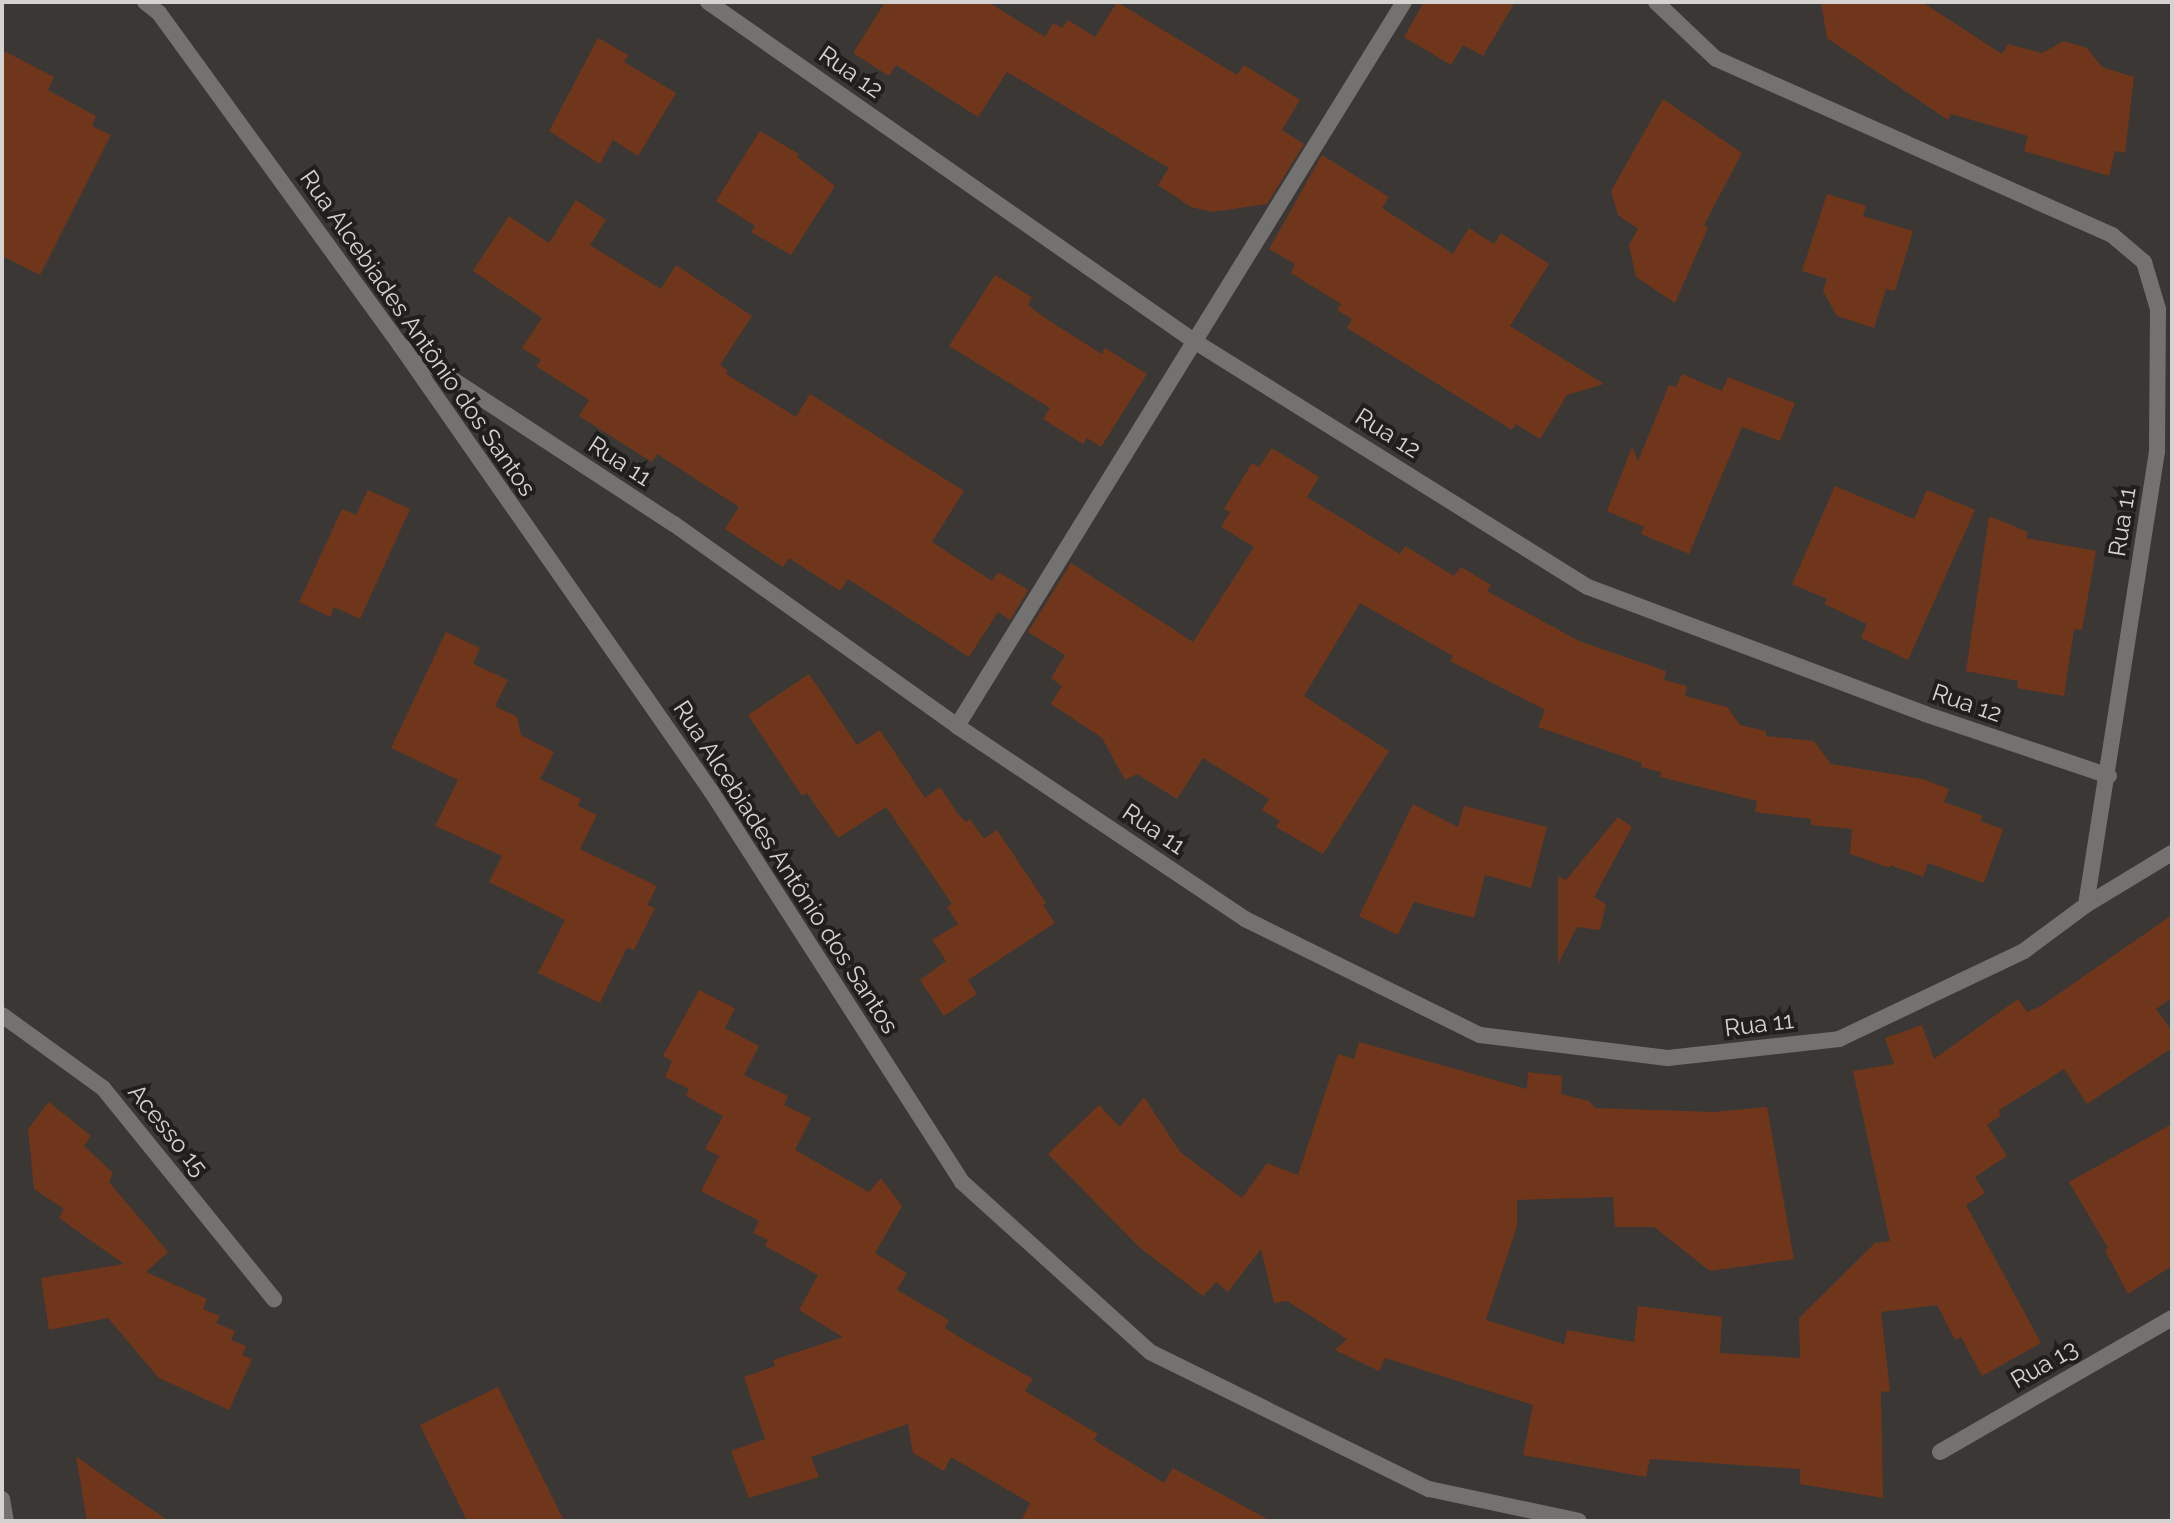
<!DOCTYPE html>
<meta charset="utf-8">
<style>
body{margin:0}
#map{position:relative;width:2174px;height:1523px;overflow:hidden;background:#3a3735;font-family:Raleway,sans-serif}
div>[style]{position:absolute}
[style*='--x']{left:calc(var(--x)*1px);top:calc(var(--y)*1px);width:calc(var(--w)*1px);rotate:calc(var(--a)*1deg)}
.building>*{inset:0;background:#70361b}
.service>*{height:16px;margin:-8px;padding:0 8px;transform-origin:8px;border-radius:8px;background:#737271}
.minor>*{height:16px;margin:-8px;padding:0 8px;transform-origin:8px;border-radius:8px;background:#737271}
span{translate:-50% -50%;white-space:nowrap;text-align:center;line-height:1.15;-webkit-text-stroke:8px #201f1e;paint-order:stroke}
.street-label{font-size:24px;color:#d5d3d2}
.frame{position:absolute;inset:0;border:4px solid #d5d3d2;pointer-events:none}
</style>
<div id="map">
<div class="building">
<div style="clip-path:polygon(885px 2px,988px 2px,1045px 37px,1053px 23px,1062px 28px,1068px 20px,1095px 37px,1117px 2px,1237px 75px,1244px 65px,1300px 100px,1282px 130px,1304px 144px,1267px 204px,1212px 212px,1191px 207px,1158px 185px,1169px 168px,1007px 72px,978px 117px,896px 65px,889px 76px,853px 53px)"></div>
<div style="clip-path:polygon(1424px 2px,1515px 2px,1483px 56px,1463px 45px,1451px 65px,1404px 37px)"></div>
<div style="clip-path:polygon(1821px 2px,1922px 2px,2002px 54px,2008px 44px,2042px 53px,2064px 41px,2087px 48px,2102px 67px,2134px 77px,2125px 153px,2115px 151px,2109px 176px,2024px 151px,2028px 136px,1951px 114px,1948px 120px,1827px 38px)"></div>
<div style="clip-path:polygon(598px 38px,628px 55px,624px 62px,676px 93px,638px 156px,613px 140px,600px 164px,549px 131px)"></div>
<div style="clip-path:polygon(2px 50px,54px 77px,48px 90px,96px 116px,92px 126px,111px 135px,40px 275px,2px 256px)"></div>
<div style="clip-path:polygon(1663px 99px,1742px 153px,1704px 225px,1708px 228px,1675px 303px,1636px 277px,1629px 245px,1638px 229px,1618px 215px,1611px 191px)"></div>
<div style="clip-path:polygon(760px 131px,799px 154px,797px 157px,835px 186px,791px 255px,751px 232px,755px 226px,716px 201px)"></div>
<div style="clip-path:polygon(1322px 155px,1389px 197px,1382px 208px,1453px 254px,1469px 228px,1494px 244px,1501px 233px,1549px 264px,1510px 326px,1604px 384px,1567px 395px,1540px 439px,1516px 424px,1512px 430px,1347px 328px,1352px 319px,1337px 310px,1341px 304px,1291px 273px,1295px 264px,1269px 249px)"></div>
<div style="clip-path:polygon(1827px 194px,1866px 206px,1863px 216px,1913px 231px,1895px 291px,1886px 289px,1874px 328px,1837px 316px,1823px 291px,1827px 279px,1802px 271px)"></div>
<div style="clip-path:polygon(576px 200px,606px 220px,590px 245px,661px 289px,676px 265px,752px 316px,720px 365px,728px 371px,726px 374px,796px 417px,810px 394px,964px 491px,932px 542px,992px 581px,998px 572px,1028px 590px,1010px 620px,998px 612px,969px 657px,848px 579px,840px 591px,789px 558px,783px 567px,725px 529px,739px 507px,657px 454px,652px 462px,579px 416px,589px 400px,536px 366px,541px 360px,522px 348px,542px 318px,473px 271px,509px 216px,549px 243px)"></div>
<div style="clip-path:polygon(995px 275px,1032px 297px,1028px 305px,1045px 318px,1102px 354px,1105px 348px,1147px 374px,1101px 447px,1087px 438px,1083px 444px,1043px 419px,1050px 408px,949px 346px)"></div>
<div style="clip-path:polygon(1682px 374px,1722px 391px,1728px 377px,1795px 403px,1780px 441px,1742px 427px,1689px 554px,1641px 534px,1644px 527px,1607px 511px,1632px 447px,1638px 461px,1669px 385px,1676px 387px)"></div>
<div style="clip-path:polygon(1272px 448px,1319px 477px,1307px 497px,1400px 554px,1405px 546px,1454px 576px,1461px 567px,1491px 585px,1487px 591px,1579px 641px,1666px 671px,1664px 680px,1687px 686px,1685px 696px,1727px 707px,1740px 725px,1766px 731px,1766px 736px,1814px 741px,1831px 764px,1923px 779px,1949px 789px,1944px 802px,1983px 816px,1980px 821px,2003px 829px,1984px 883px,1928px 863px,1923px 877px,1890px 865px,1890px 868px,1850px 854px,1852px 829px,1811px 825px,1811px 819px,1755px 812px,1757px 801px,1660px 777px,1661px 772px,1641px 767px,1642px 763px,1538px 727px,1545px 710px,1450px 661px,1453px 656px,1360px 603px,1304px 696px,1389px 751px,1323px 854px,1276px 827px,1280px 821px,1262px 810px,1269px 799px,1203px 758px,1177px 799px,1137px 774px,1125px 780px,1102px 738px,1051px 704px,1062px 686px,1051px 678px,1065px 655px,1028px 632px,1071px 563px,1193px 642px,1254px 547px,1221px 527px,1230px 512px,1224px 509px,1252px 463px,1259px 467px)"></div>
<div style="clip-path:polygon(1835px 486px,1914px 519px,1927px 490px,1975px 510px,1908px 660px,1861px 638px,1867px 624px,1824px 604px,1827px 599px,1792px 584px)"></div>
<div style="clip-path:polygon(368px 490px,410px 509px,360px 619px,334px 607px,330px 617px,299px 602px,342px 509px,356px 515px)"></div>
<div style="clip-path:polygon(1989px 516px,2028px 532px,2026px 538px,2096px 551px,2082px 630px,2074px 629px,2064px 696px,2017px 688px,2018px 681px,1966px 671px)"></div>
<div style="clip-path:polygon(446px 632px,480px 648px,473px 664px,508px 680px,495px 706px,517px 717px,521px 735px,554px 752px,540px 779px,581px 799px,578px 806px,597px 815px,580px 849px,657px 886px,647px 905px,655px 908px,634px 950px,627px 948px,600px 1003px,538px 973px,565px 920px,489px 882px,502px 856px,435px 826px,458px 780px,391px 748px)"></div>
<div style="clip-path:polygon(809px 674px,857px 745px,880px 730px,925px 798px,940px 787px,958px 814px,966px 822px,970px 819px,984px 839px,997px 830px,1046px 903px,1043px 905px,1055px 923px,968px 980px,977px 994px,944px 1016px,920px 980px,946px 961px,932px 940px,958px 924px,947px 907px,952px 904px,886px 807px,838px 838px,807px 793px,802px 796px,748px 715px)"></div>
<div style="clip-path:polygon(1413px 804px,1458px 827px,1464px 806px,1547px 827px,1531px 888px,1485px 875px,1474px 918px,1414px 902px,1398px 935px,1359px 916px)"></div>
<div style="clip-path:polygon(1618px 817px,1632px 827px,1594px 897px,1606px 904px,1600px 930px,1577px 927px,1558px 964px,1558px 876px,1566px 880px)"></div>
<div style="clip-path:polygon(2172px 915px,2172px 998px,2156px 1009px,2172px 1031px,2172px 1048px,2087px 1104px,2064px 1069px,1999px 1110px,2000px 1116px,1987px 1125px,2007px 1156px,1975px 1177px,1985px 1193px,1966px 1205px,2041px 1343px,1982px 1376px,1961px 1337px,1955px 1340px,1937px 1305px,1881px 1312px,1890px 1391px,1881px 1392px,1883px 1498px,1800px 1484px,1800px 1469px,1650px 1459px,1646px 1477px,1523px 1455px,1533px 1405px,1385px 1358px,1379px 1371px,1335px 1350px,1347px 1339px,1287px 1301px,1274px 1303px,1261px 1249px,1228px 1292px,1216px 1282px,1203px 1296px,1139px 1247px,1048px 1154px,1099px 1105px,1120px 1127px,1144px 1097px,1180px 1152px,1242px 1198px,1267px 1163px,1298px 1175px,1338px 1054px,1354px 1059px,1359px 1042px,1527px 1089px,1528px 1072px,1562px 1076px,1561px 1094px,1589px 1101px,1595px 1108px,1714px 1112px,1767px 1107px,1794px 1259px,1710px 1271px,1654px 1227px,1615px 1227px,1613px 1197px,1517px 1200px,1517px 1226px,1486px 1320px,1564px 1344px,1567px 1330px,1634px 1342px,1638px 1306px,1722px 1317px,1720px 1353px,1800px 1358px,1799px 1318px,1875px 1243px,1890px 1241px,1853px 1071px,1894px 1064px,1885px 1038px,1922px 1025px,1934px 1059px,2018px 999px,2027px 1012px,2041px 1006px)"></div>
<div style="clip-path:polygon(699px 990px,735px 1008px,725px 1028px,759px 1046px,744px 1075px,788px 1096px,784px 1105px,811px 1118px,795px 1150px,869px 1192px,881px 1178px,902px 1206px,875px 1253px,907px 1273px,897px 1290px,949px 1320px,945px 1328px,962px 1339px,1033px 1379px,1025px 1391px,1098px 1434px,1094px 1440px,1164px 1483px,1173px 1468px,1271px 1521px,1021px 1521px,1030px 1503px,951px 1457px,944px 1471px,913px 1453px,908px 1424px,811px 1457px,819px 1477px,749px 1498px,731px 1451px,765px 1439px,744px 1377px,775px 1366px,773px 1360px,843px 1337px,799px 1310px,818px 1275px,765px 1246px,768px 1240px,753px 1233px,759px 1221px,701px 1191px,719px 1156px,705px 1149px,723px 1116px,686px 1096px,689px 1089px,665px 1077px,672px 1061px,663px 1056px)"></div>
<div style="clip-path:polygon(49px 1102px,91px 1136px,84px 1146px,113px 1173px,109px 1182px,168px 1252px,146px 1272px,207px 1299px,203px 1309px,220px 1316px,216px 1323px,235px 1331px,231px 1340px,246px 1346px,242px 1355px,252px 1359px,229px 1410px,159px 1378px,108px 1318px,49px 1330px,41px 1278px,124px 1264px,59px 1218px,64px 1209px,34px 1189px,28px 1129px)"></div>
<div style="clip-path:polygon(2172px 1124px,2172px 1266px,2128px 1294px,2105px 1250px,2108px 1248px,2069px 1182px)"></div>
<div style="clip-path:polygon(498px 1387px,564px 1521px,467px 1521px,420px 1425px)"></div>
<div style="clip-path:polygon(76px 1456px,119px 1487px,169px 1521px,87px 1521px)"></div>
</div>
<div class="service">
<div style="--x:957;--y:726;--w:851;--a:-58.31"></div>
<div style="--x:2;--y:1015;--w:125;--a:35.9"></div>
<div style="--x:103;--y:1088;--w:272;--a:51"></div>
</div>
<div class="minor">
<div style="--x:145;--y:2;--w:18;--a:38"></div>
<div style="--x:159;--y:13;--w:410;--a:54"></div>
<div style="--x:400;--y:345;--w:544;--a:55.11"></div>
<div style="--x:711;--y:791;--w:465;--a:57.3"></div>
<div style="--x:962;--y:1182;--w:253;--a:42.1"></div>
<div style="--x:1150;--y:1352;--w:311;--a:26.2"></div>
<div style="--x:1429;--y:1489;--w:153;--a:12"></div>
<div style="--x:708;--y:2;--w:593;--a:34.9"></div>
<div style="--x:1194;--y:341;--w:464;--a:32"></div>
<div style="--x:1588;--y:587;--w:360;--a:20.6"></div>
<div style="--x:1925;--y:714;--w:194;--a:18.6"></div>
<div style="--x:400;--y:345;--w:327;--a:33.2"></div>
<div style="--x:674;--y:524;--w:348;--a:35.5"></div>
<div style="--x:957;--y:726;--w:347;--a:33.8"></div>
<div style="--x:1245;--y:919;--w:262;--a:26.3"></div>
<div style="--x:1480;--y:1035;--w:189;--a:7"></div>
<div style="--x:1668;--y:1058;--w:172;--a:-6.3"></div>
<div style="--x:1839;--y:1039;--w:205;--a:-25.4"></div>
<div style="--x:2024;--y:951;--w:77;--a:-36.6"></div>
<div style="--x:2086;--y:905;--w:460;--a:-81.1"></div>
<div style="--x:2157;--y:451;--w:142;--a:-89.6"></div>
<div style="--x:2158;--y:309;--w:49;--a:-106.6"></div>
<div style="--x:2144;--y:262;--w:42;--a:-139.8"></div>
<div style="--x:2112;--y:235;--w:433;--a:-156"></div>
<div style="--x:1716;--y:59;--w:83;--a:-136.5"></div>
<div style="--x:2086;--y:905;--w:100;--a:-31.2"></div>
<div style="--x:1940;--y:1452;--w:268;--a:-30"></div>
<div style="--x:2;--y:1499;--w:22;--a:80"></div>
</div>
<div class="street-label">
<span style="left:851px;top:72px;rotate:35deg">Rua 12</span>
<span style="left:418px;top:333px;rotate:55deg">Rua Alcebiades Antônio dos Santos</span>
<span style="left:1388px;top:433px;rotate:32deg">Rua 12</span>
<span style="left:620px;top:461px;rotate:33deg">Rua 11</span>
<span style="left:2122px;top:522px;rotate:-81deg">Rua 11</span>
<span style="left:1967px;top:703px;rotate:19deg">Rua 12</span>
<span style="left:1154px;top:829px;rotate:34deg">Rua 11</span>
<span style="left:786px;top:867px;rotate:57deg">Rua Alcebiades Antônio dos Santos</span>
<span style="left:1759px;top:1024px;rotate:-7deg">Rua 11</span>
<span style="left:168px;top:1130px;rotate:51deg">Acesso 15</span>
<span style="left:2044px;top:1364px;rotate:-30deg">Rua 13</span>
</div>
<div class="frame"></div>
</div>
